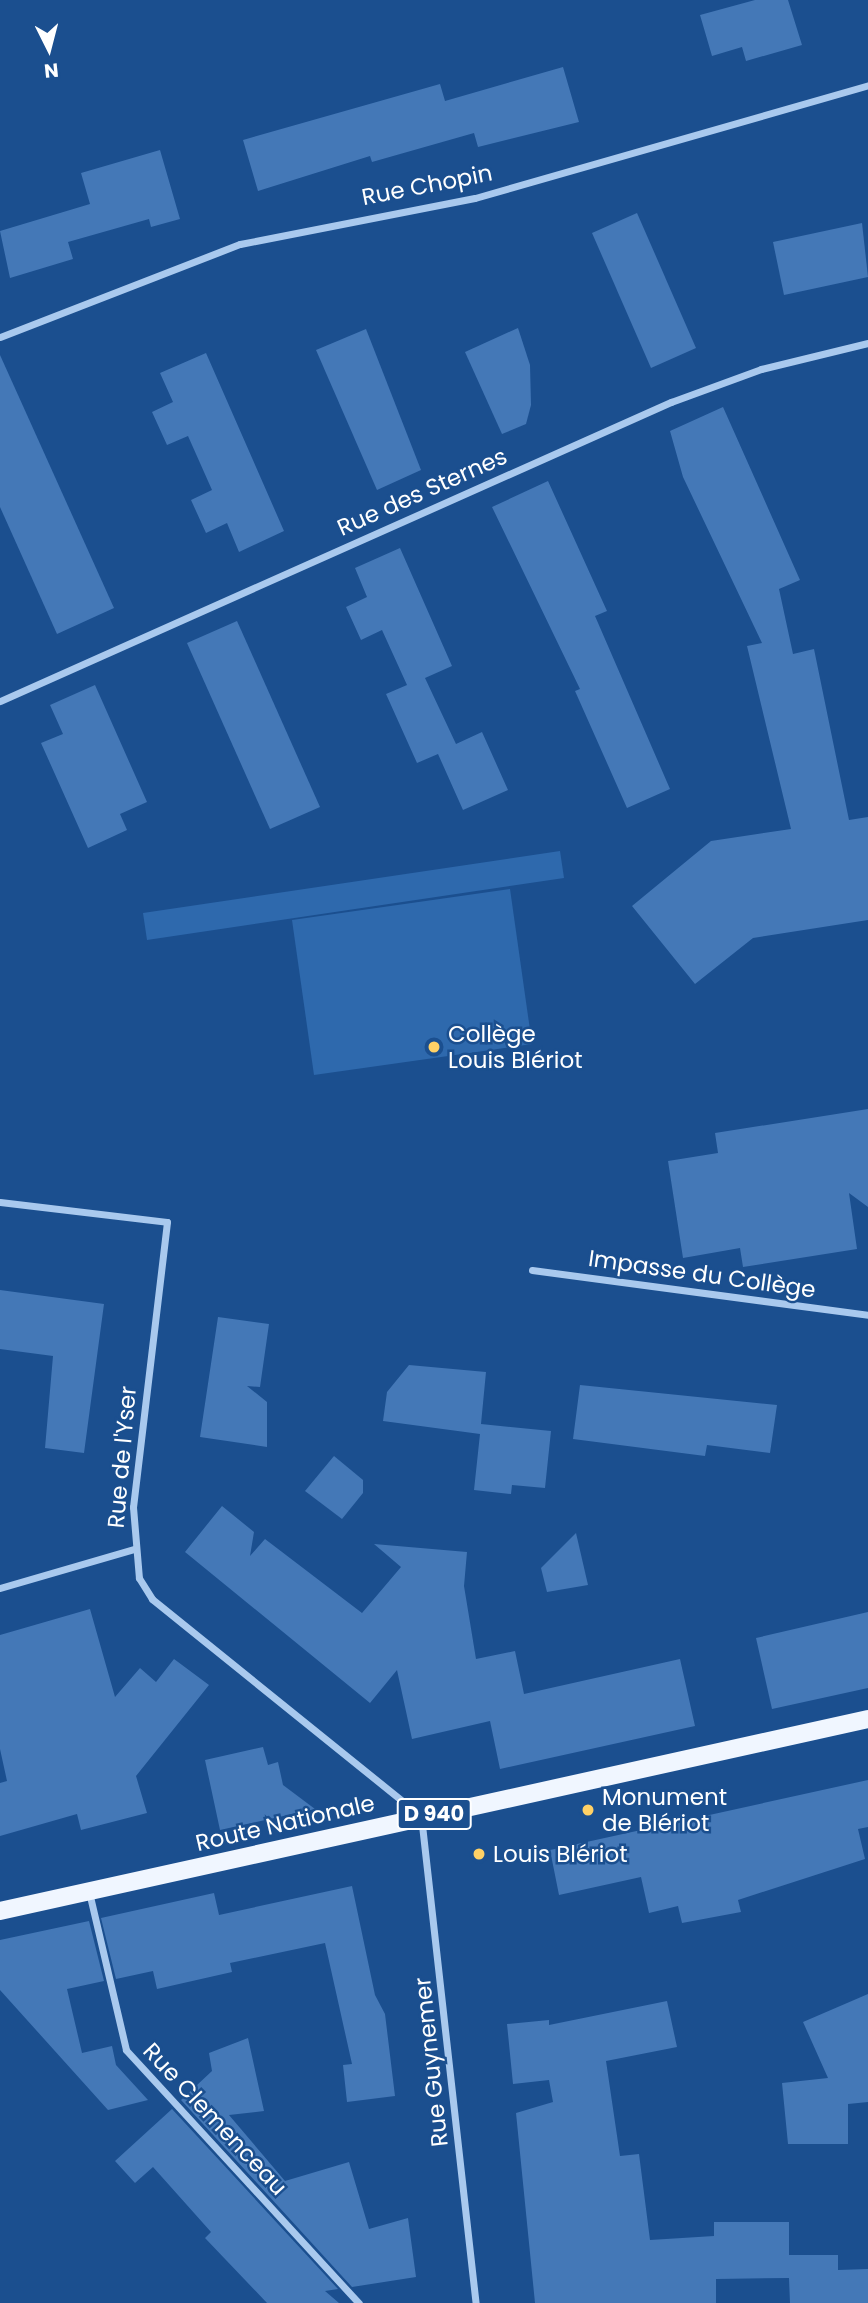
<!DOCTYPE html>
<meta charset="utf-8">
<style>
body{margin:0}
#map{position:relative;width:868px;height:2303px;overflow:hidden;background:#1b4f8f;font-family:Poppins,sans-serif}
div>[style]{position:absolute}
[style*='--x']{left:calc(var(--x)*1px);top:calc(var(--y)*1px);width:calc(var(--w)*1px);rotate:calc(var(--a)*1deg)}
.green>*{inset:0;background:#2e69ad}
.building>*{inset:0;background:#4478b7}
.street>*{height:7px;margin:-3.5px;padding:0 3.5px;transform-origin:3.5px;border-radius:3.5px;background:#a9c9ee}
.primary>*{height:18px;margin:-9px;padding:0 9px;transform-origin:9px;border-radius:9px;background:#f0f6ff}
.dots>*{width:19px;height:19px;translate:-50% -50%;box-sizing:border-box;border:4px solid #1b4f8f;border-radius:50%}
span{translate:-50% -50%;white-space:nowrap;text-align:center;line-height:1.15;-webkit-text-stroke:5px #1b4f8f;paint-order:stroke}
.shield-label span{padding:2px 5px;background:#1b4f8f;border:2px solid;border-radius:5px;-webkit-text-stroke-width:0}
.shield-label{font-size:21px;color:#fff;font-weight:700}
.street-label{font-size:23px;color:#fff}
.poi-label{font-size:23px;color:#fff}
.left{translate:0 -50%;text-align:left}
.north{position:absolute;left:14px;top:14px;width:70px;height:70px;-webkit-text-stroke:5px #1b4f8f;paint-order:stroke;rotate:174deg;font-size:19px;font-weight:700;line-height:28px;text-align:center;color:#fff}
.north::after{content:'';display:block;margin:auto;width:24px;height:32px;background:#fff;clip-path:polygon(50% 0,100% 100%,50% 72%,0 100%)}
</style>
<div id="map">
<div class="green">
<div style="clip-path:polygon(560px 851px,564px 878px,147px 940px,143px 913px)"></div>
<div style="clip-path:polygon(510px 889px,532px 1044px,314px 1075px,292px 920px)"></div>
</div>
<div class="building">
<div style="clip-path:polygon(755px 0,788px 0,802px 45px,746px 61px,742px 47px,712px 56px,700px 15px)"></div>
<div style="clip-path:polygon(563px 67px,579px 122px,478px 147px,474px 133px,372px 162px,370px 156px,258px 191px,243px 140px,440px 84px,445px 101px)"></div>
<div style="clip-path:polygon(160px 150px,180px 219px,151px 227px,149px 219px,68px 242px,73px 259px,10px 278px,0 231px,90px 204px,81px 173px)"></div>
<div style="clip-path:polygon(637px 213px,696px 348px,651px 368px,592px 233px)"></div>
<div style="clip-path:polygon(862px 223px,868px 277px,784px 295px,773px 242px)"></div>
<div style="clip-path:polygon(518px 328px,530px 365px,531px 405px,526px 424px,502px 434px,465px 352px)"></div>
<div style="clip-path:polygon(366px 329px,421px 470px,377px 490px,316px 350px)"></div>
<div style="clip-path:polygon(206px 353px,284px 531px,239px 552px,227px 523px,206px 533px,191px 500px,212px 490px,188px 436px,167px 445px,152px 412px,173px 402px,160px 373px)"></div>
<div style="clip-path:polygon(0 355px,114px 608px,57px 634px,0 507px)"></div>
<div style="clip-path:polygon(723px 407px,800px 580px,779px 589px,793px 654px,814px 649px,849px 820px,868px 817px,868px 920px,753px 938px,695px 984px,632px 906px,711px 841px,791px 829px,747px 646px,762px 643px,683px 477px,670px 431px)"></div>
<div style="clip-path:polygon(548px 481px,607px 611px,595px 616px,670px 789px,627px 808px,575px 691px,580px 689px,492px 507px)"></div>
<div style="clip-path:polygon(400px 548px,452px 666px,425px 678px,456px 744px,482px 732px,508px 790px,463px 810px,438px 754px,417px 763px,386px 694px,407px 685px,382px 630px,361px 640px,346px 607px,367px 597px,355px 568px)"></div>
<div style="clip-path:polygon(237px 621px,320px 807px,270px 829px,187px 643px)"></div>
<div style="clip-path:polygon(95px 685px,147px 802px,120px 814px,127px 830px,88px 848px,41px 743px,63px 734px,50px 705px)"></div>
<div style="clip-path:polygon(868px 1109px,868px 1207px,849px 1193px,857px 1249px,743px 1267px,740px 1248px,683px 1258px,668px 1161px,718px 1153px,715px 1133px)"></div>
<div style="clip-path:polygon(0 1290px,104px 1304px,84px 1453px,45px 1448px,53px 1356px,0 1349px)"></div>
<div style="clip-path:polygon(218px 1317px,269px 1324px,260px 1387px,247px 1386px,267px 1402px,267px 1447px,200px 1437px)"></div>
<div style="clip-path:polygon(409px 1365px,486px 1372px,481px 1424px,551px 1431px,545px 1488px,512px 1485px,511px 1494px,474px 1490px,480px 1434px,383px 1421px,387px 1392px)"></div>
<div style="clip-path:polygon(580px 1385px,777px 1405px,770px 1453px,707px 1445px,705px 1456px,573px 1439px)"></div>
<div style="clip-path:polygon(334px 1456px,363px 1480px,363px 1493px,342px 1519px,305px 1491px)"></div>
<div style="clip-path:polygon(222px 1506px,254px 1532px,250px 1556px,265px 1539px,362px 1613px,401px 1567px,374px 1544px,467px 1552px,464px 1586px,476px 1659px,515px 1651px,524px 1694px,680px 1659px,695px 1726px,500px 1769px,490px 1721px,412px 1739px,397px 1670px,370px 1703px,185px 1552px)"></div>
<div style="clip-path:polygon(576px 1533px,588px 1585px,547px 1592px,541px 1568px)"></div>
<div style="clip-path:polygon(90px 1609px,115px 1697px,140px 1668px,156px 1682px,174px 1659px,209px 1685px,136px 1776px,147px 1813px,81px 1830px,77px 1814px,0 1836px,0 1783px,7px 1781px,0 1749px,0 1635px)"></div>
<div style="clip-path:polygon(868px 1612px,868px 1688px,772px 1709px,756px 1638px)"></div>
<div style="clip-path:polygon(263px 1747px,268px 1765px,278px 1762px,283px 1785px,315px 1809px,220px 1830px,205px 1760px)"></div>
<div style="clip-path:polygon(868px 1780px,868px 1827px,858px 1829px,865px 1859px,738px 1900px,741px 1912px,682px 1923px,678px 1906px,649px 1913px,641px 1877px,559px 1895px,550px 1850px)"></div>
<div style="clip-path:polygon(352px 1886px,375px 1995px,385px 2014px,395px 2096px,347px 2102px,343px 2065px,352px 2064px,325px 1943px,230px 1963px,232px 1972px,157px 1989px,153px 1971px,116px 1979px,101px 1918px,214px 1893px,219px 1915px)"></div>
<div style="clip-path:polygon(89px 1921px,104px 1981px,67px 1989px,82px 2053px,112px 2046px,116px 2065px,148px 2100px,108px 2110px,0 1990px,0 1940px)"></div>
<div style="clip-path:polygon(868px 1994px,868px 2102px,848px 2104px,848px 2144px,788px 2144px,782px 2083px,828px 2078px,803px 2022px)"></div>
<div style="clip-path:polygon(667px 2001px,677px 2047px,606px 2061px,620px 2156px,639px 2154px,650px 2240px,714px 2236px,714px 2222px,789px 2222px,789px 2255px,838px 2255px,838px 2270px,868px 2269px,868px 2303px,790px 2303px,789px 2278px,716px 2279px,716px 2303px,535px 2303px,516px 2113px,553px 2102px,549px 2080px,513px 2084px,507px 2024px,549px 2020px,549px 2025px)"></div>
<div style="clip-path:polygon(248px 2038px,264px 2111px,229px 2115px,285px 2181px,349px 2162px,369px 2229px,408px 2218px,416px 2277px,352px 2287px,181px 2100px,212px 2071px,209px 2053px)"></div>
<div style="clip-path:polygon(172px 2109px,338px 2289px,325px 2291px,339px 2303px,267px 2303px,205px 2238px,211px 2232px,153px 2167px,135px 2183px,115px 2161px)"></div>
</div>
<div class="street">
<div style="--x:0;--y:337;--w:257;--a:-21.2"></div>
<div style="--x:240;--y:244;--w:239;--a:-11.1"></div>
<div style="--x:475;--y:198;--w:409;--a:-16"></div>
<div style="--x:0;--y:701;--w:735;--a:-24.02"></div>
<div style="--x:671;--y:402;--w:96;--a:-20.1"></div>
<div style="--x:761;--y:369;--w:110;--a:-13.7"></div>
<div style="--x:0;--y:1202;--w:168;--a:6.8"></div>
<div style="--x:167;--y:1222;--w:287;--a:96.8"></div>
<div style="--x:133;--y:1507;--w:71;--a:85.2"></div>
<div style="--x:139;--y:1578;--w:25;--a:58"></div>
<div style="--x:152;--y:1599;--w:346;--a:38.9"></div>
<div style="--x:421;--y:1816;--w:490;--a:83.6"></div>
<div style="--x:532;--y:1270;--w:339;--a:7.6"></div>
<div style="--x:0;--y:1588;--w:140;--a:-16.2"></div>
<div style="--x:89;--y:1892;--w:162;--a:76.8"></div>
<div style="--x:126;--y:2050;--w:344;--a:47.4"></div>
</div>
<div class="primary">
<div style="--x:0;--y:1911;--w:889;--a:-12.47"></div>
</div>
<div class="dots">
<div style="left:434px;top:1047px;background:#ffd166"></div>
<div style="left:588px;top:1810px;background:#ffd166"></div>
<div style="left:479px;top:1854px;background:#ffd166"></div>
</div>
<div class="shield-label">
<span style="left:434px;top:1814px">D 940</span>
</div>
<div class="street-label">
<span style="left:427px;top:185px;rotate:-11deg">Rue Chopin</span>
<span style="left:422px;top:492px;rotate:-24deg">Rue des Sternes</span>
<span style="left:702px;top:1274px;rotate:8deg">Impasse du Collège</span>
<span style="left:122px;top:1457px;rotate:-85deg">Rue de l'Yser</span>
<span style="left:285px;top:1823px;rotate:-13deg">Route Nationale</span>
<span style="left:431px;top:2062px;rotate:-96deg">Rue Guynemer</span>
<span style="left:215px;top:2119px;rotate:47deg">Rue Clemenceau</span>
</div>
<div class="poi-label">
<span class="left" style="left:448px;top:1047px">Collège<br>Louis Blériot</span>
<span class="left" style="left:602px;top:1810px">Monument<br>de Blériot</span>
<span class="left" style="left:493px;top:1854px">Louis Blériot</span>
</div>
<div class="north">N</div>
</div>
